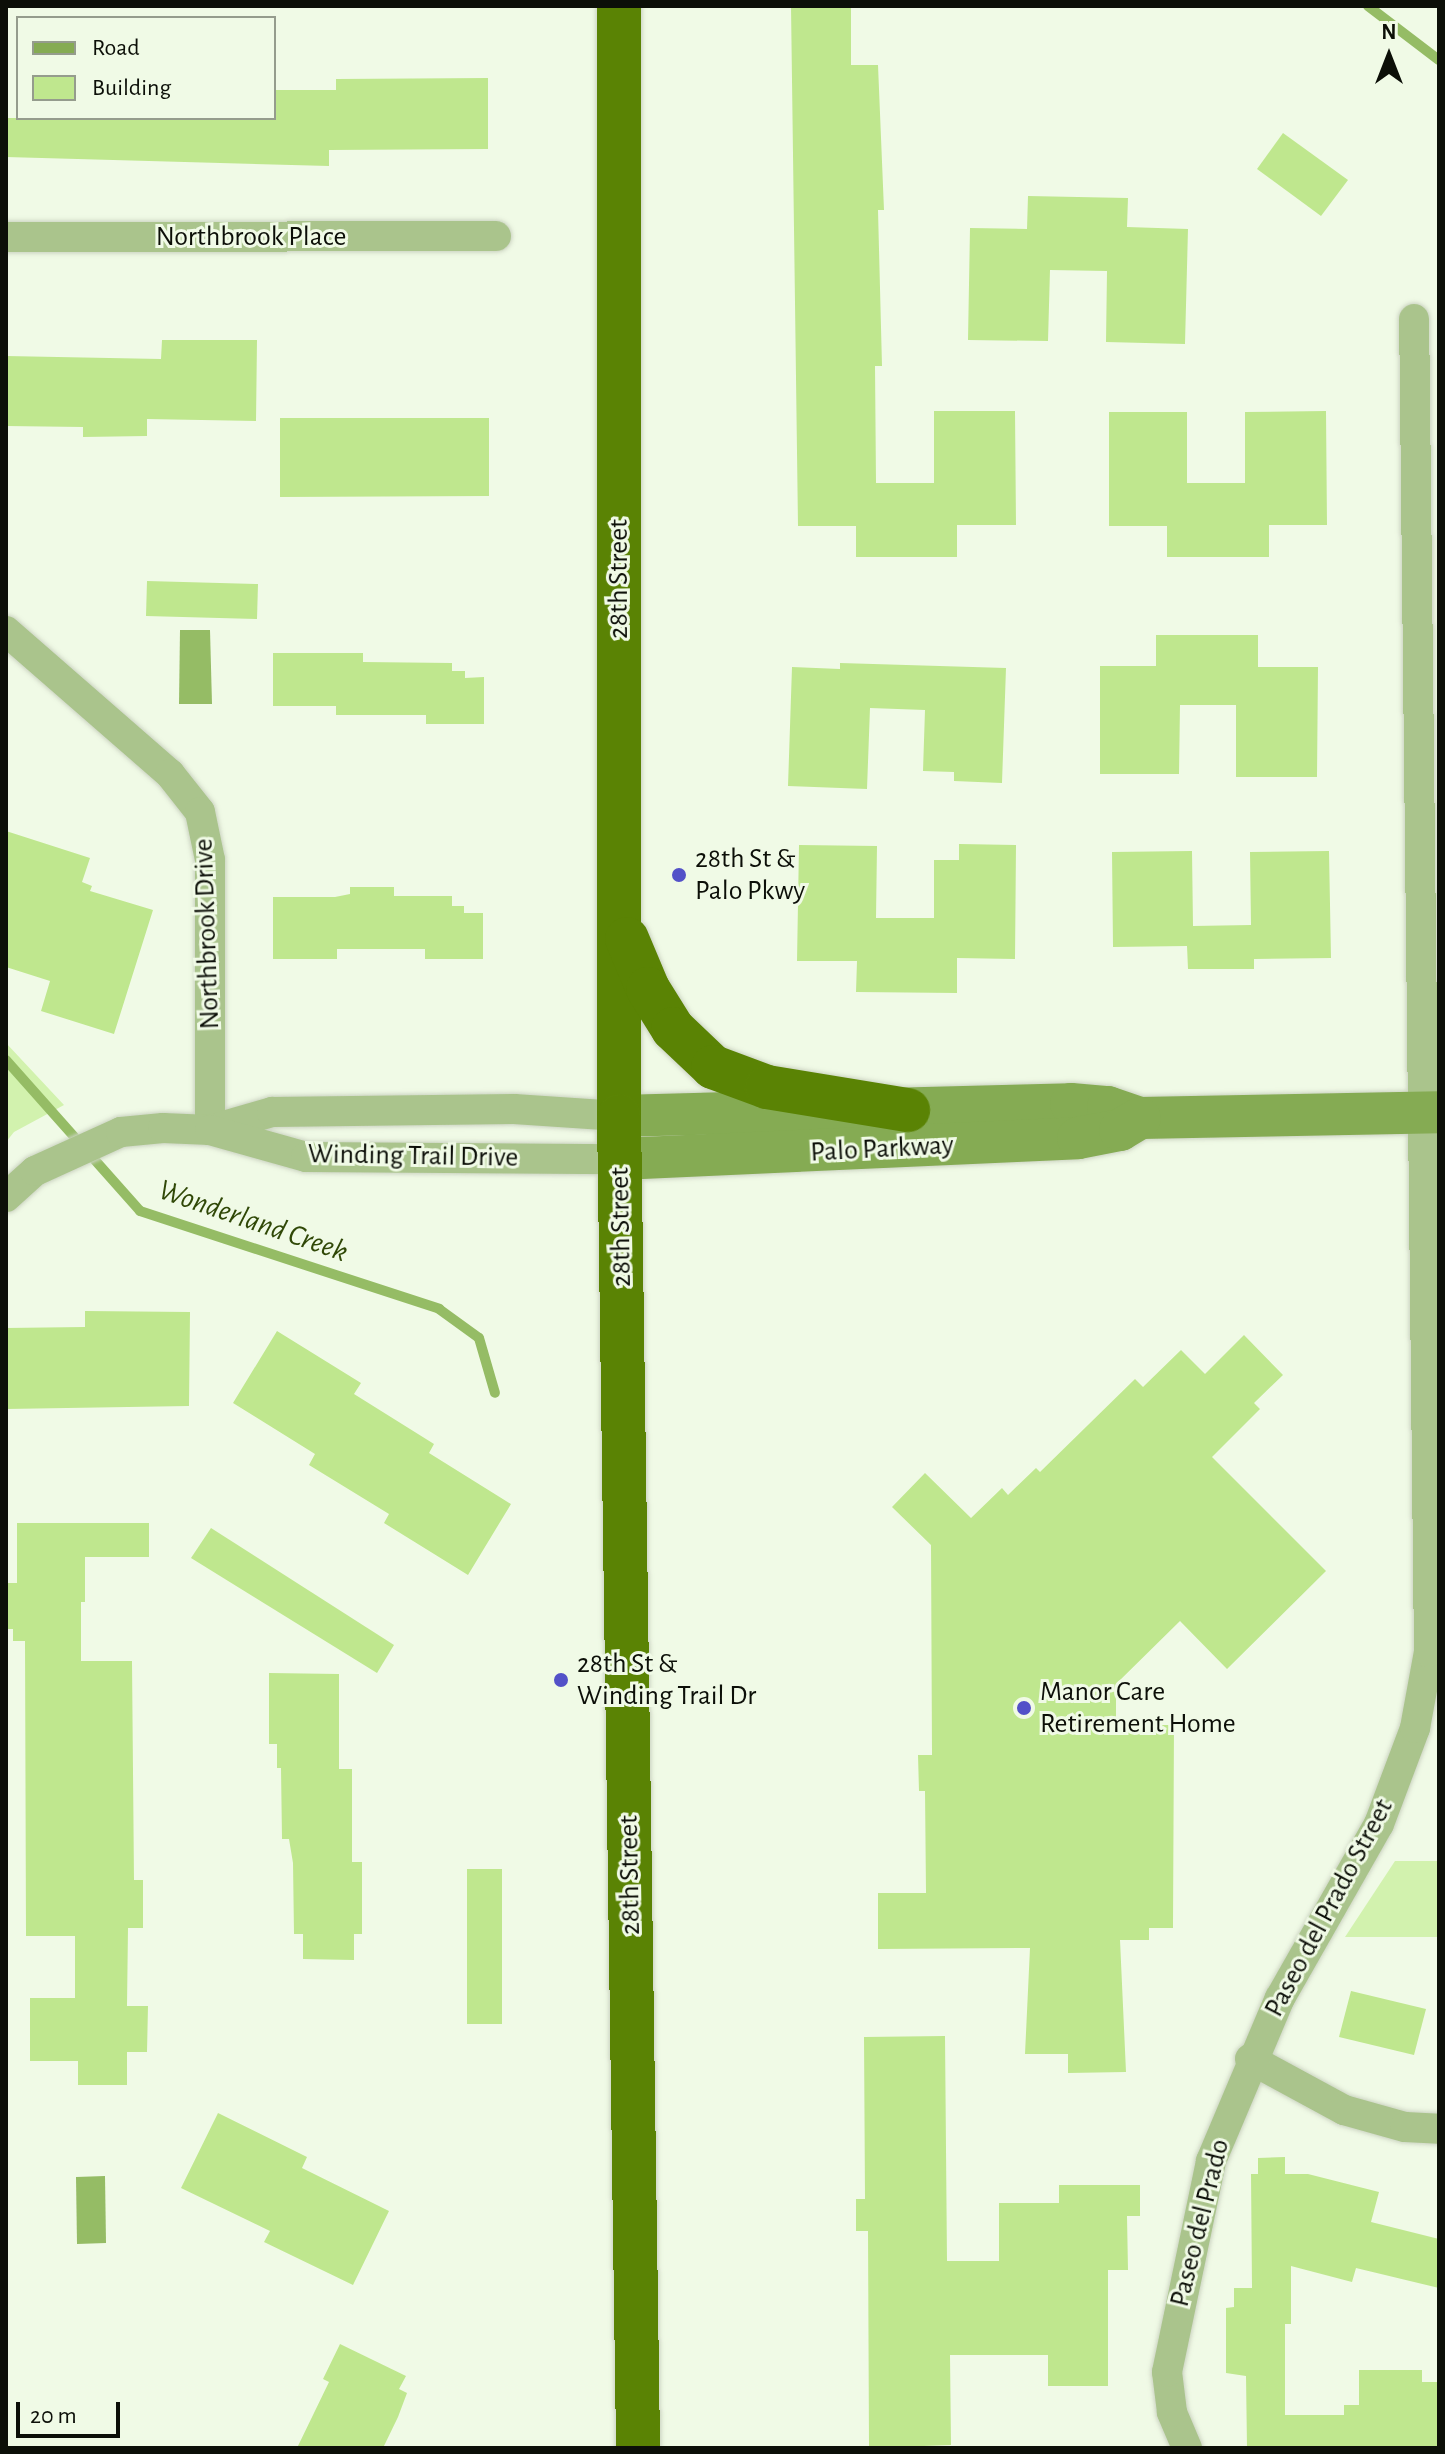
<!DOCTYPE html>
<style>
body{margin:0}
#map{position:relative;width:1445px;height:2454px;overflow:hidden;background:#f0fae6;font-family:"Alegreya Sans",sans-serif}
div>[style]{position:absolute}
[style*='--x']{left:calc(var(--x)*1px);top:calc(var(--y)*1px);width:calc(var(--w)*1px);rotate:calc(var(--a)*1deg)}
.green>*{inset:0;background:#d2f2ae}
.water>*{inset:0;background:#95bc65}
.stream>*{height:10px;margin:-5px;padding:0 5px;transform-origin:5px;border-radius:5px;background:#95bc65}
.building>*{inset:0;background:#bfe78e}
.roads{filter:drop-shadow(0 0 2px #ccd4c2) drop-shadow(0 0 2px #ccd4c2)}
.street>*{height:30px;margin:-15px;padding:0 15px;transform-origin:15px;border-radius:15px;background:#aac48c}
.secondary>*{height:42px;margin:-21px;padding:0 21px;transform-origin:21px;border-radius:21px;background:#85ab53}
.highway>*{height:44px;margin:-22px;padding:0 22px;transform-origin:22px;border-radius:22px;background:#5a8304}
.dots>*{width:22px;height:22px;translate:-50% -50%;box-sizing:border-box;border:4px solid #f0fae6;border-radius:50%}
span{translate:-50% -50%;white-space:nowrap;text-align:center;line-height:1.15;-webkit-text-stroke:6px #f0fae6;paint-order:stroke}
.street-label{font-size:28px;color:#0c0f08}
.poi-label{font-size:28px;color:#0c0f08}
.left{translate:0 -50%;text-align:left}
.water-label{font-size:30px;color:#304807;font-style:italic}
.frame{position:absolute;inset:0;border:8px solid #0c0f08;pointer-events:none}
.legend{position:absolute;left:16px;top:16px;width:260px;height:104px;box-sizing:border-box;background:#f0fae6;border:2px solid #959c8d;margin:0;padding:10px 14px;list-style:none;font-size:24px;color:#0c0f08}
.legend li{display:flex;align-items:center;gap:16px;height:40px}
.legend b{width:40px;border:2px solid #959c8d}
.north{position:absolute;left:1349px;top:16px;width:80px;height:80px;-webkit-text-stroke:6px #f0fae6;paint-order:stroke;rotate:0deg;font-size:22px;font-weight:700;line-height:32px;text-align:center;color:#0c0f08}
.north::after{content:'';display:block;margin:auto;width:28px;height:36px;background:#0c0f08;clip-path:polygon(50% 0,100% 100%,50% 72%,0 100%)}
.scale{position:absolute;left:16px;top:2402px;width:104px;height:36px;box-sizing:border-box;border:4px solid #0c0f08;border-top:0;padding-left:10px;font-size:24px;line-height:28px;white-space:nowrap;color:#0c0f08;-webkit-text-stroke:6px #f0fae6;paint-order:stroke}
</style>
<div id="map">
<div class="green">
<div style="clip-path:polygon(6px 1043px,64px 1105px,14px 1132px,6px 1142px)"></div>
<div style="clip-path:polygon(1395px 1861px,1439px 1861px,1439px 1937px,1345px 1937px)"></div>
</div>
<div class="water">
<div style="clip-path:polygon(180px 630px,210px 630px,212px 704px,179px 704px)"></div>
<div style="clip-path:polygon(105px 2176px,106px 2243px,77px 2244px,76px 2177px)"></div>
</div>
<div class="stream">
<div style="--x:1368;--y:6;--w:89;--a:37.3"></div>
<div style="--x:6;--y:1060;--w:202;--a:48.4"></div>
<div style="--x:140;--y:1211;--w:315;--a:18.1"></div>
<div style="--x:439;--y:1309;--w:49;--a:35.9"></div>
<div style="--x:479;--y:1338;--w:57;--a:73.8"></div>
</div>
<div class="building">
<div style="clip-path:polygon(791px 6px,851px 6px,851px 65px,878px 65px,884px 210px,878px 210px,882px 366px,875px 366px,876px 483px,934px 483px,934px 411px,1015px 411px,1016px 525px,957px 525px,957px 557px,856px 557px,856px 526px,798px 526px)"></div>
<div style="clip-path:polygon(488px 78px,488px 149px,329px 150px,329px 166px,6px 157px,6px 118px,274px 118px,274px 90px,336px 90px,336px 79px)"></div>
<div style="clip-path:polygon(1283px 133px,1348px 180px,1321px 216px,1257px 169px)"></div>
<div style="clip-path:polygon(1028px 196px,1128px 198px,1127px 227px,1188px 229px,1185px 344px,1106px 342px,1107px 271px,1050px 270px,1048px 341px,968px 340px,970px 228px,1027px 229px)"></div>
<div style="clip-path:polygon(162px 340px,257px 340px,256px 421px,147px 419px,147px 436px,83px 437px,83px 427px,6px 426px,6px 356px,161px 359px)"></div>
<div style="clip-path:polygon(1326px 411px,1327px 525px,1269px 525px,1269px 557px,1167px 557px,1167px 526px,1109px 526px,1109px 412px,1187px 412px,1187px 483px,1245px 483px,1245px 412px)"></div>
<div style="clip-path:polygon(280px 418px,489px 418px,489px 496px,280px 497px)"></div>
<div style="clip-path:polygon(147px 581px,258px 584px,257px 619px,146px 616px)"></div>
<div style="clip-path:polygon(1156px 635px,1258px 635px,1258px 667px,1318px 667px,1317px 777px,1236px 777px,1236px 705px,1180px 705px,1179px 774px,1100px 774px,1100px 666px,1156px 666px)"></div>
<div style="clip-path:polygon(273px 653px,363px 653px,363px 662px,452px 663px,452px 671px,465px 671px,465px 678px,484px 677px,484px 724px,426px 724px,426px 715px,336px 715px,336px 706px,273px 706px)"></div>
<div style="clip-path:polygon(840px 663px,1006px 668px,1002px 783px,954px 781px,954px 772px,923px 771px,925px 710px,870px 708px,867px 789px,788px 786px,792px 667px,840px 669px)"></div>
<div style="clip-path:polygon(6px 831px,90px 858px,82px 882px,92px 886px,90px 891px,153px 910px,114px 1034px,41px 1011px,50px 981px,6px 967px)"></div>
<div style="clip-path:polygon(959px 844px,1016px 845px,1015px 959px,957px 958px,957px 993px,856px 992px,857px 961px,797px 961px,799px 845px,877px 846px,876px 918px,934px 918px,934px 860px,959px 860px)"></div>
<div style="clip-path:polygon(1192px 851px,1193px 926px,1251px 925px,1250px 852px,1329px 851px,1331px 958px,1254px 959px,1254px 969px,1188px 969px,1187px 946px,1113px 947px,1112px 852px)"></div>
<div style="clip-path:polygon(350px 887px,394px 887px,394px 896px,452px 896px,452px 906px,464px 906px,464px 913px,483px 913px,483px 959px,425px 959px,425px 949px,337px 949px,337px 959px,273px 959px,273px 897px,335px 897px,350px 894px)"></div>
<div style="clip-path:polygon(85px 1311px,190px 1312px,189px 1406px,6px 1409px,6px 1328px,85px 1327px)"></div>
<div style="clip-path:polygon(277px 1331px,361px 1383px,354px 1394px,434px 1444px,429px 1453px,511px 1504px,468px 1575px,384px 1523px,389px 1514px,309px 1465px,315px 1454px,233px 1403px)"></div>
<div style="clip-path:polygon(1244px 1335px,1283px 1375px,1254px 1403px,1260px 1409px,1212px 1457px,1326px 1571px,1227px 1669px,1180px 1621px,1116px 1684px,1116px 1725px,1174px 1725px,1173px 1928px,1149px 1928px,1149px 1940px,1120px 1940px,1126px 2072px,1068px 2073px,1068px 2054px,1025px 2054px,1030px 1948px,878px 1949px,878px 1893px,926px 1893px,925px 1791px,919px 1791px,918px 1755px,932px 1755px,931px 1545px,892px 1507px,925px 1473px,971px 1518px,1002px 1488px,1008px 1495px,1036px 1468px,1040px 1472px,1135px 1379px,1143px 1387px,1181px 1350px,1205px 1374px)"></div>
<div style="clip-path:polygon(17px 1523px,149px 1523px,149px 1557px,85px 1557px,85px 1602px,81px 1602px,81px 1661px,132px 1661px,134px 1880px,143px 1880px,143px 1928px,128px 1928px,127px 2006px,148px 2006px,147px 2052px,127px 2052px,127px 2085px,78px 2085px,78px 2061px,30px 2061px,30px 1998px,75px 1998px,75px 1936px,26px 1936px,25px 1641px,13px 1641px,13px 1629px,6px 1629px,6px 1583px,17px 1583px)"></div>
<div style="clip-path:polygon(211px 1528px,394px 1645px,377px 1673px,191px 1558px)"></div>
<div style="clip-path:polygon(269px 1673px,339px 1674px,339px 1769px,352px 1769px,352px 1862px,362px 1862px,362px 1934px,354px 1934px,354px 1960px,303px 1959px,303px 1934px,294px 1934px,293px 1863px,289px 1839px,282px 1839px,281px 1768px,277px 1768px,277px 1744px,269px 1744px)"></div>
<div style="clip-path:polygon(467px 1869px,502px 1869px,502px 2024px,467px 2024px)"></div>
<div style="clip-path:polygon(1351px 1991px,1426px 2009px,1414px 2055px,1339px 2037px)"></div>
<div style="clip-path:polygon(945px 2036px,947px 2261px,999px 2261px,999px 2203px,1059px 2203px,1059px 2185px,1140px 2185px,1140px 2216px,1127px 2216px,1128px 2270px,1108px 2270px,1108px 2386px,1048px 2386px,1048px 2355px,950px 2355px,951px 2445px,869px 2448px,868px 2231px,856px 2231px,856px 2199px,865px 2199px,864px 2037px)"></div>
<div style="clip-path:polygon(218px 2113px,307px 2157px,302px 2168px,389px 2211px,353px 2285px,264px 2242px,270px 2231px,181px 2188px)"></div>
<div style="clip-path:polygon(1285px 2157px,1285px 2174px,1308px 2174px,1379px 2192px,1371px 2222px,1439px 2239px,1439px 2288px,1356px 2268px,1352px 2282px,1291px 2266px,1291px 2324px,1285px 2324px,1285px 2415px,1344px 2415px,1344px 2405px,1359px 2405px,1359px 2370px,1422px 2370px,1422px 2382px,1439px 2382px,1439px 2448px,1247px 2448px,1246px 2376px,1226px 2373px,1226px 2308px,1234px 2307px,1234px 2288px,1252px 2288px,1251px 2174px,1258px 2174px,1258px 2158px)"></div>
<div style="clip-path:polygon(340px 2344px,406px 2376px,399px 2389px,407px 2393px,398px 2417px,383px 2448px,297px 2448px,329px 2382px,323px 2379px)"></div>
</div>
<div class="roads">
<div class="street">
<div style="--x:6;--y:237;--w:490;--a:-0.1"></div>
<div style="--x:6;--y:631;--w:218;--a:41.1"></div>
<div style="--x:170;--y:774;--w:48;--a:51.7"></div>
<div style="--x:200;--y:812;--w:49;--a:78.2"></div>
<div style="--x:210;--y:860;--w:270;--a:90"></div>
<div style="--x:210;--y:1130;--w:65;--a:-16.2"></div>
<div style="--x:272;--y:1112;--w:242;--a:-0.7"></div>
<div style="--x:514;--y:1109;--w:105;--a:3.8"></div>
<div style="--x:6;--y:1197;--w:39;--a:-42"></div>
<div style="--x:35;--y:1171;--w:94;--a:-24.4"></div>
<div style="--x:121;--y:1132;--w:42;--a:-5.4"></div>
<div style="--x:163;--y:1128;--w:47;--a:2.4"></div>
<div style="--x:210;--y:1130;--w:100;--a:15.7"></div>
<div style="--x:306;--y:1157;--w:314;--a:0.4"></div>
<div style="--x:1250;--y:2059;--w:107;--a:28.5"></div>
<div style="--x:1344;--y:2110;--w:63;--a:15.6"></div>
<div style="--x:1405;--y:2127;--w:34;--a:3"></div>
<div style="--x:1187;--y:2448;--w:39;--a:-113"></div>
<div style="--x:1172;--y:2412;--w:40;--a:-97.1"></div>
<div style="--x:1167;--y:2372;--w:216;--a:-78.2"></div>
<div style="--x:1211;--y:2161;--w:177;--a:-67.1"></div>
<div style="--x:1280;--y:1998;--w:200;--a:-60.4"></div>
<div style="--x:1379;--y:1824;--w:103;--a:-69.4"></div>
<div style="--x:1415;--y:1728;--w:77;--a:-79.6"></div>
<div style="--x:1429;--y:1652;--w:1333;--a:-90.64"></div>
</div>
<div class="secondary">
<div style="--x:619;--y:1116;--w:452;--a:-1.5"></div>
<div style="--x:1071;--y:1104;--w:37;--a:5"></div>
<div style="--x:1108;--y:1107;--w:34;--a:19"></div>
<div style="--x:1140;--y:1118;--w:299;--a:-1.1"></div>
<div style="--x:620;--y:1159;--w:458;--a:-2.6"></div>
<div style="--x:1078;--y:1138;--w:43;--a:-10.8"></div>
<div style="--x:1120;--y:1130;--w:23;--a:-31"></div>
</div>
<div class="highway">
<div style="--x:619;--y:6;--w:1110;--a:90"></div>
<div style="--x:619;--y:1116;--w:1332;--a:89.18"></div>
<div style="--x:627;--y:939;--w:54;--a:67.2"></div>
<div style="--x:648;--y:989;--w:47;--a:58"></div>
<div style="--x:673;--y:1029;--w:55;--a:43.5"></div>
<div style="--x:713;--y:1067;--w:58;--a:20.3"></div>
<div style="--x:767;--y:1087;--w:143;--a:9.3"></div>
</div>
</div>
<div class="dots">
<div style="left:679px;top:875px;background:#5351c8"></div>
<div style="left:561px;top:1680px;background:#5351c8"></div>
<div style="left:1024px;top:1708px;background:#5351c8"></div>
</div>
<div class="street-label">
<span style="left:251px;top:237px">Northbrook Place</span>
<span style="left:619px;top:579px;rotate:-90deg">28th Street</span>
<span style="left:207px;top:934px;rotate:-92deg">Northbrook Drive</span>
<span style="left:882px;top:1149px;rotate:-3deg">Palo Parkway</span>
<span style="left:413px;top:1156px;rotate:1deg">Winding Trail Drive</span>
<span style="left:621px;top:1227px;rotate:-91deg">28th Street</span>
<span style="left:630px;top:1875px;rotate:-91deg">28th Street</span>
<span style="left:1329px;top:1908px;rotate:-62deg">Paseo del Prado Street</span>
<span style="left:1200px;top:2223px;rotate:-76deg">Paseo del Prado</span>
</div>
<div class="poi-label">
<span class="left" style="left:695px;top:875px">28th St &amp;<br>Palo Pkwy</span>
<span class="left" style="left:577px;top:1680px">28th St &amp;<br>Winding Trail Dr</span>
<span class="left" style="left:1040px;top:1708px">Manor Care<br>Retirement Home</span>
</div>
<div class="water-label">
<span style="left:253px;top:1221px;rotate:19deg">Wonderland Creek</span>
</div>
<div class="frame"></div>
<ul class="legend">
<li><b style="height:10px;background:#85ab53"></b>Road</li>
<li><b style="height:22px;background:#bfe78e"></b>Building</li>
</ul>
<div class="north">N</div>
<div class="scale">20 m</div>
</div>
